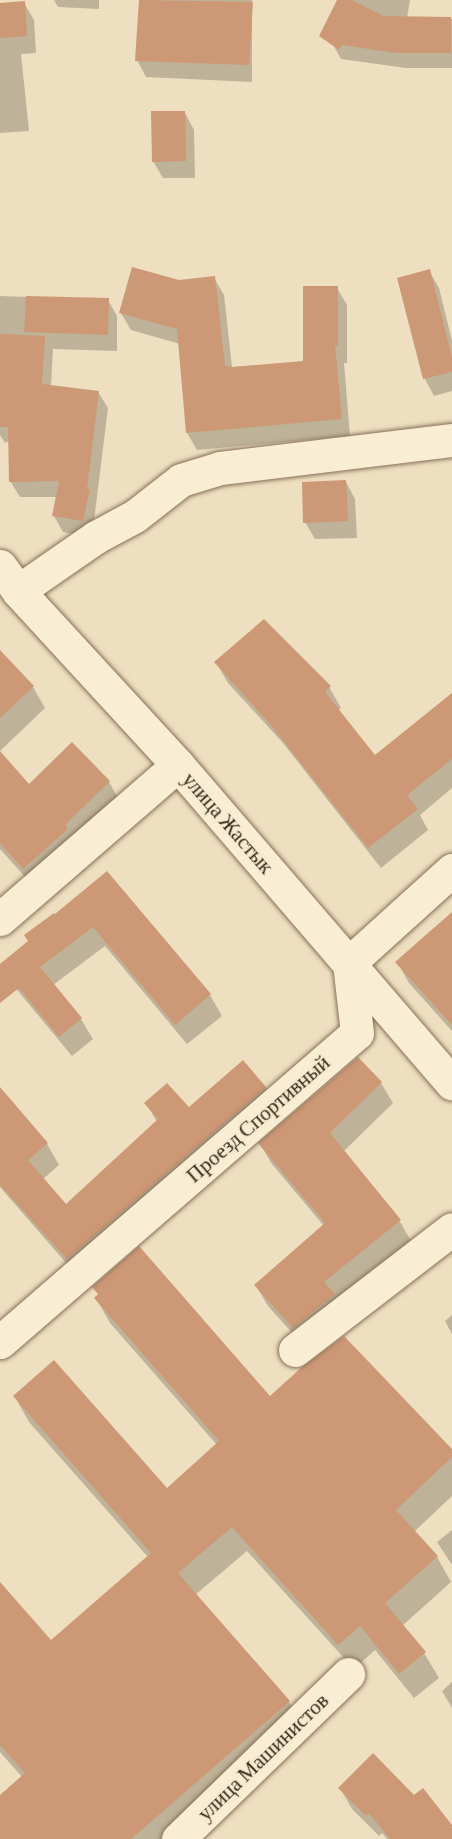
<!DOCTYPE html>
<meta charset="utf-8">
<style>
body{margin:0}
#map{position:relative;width:452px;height:1839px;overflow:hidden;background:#eedfc0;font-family:"Crimson Pro",serif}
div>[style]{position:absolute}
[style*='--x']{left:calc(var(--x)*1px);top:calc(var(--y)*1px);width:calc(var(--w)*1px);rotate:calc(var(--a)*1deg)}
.shadow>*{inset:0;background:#0003}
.building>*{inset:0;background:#cd9875}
.roads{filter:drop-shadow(0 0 2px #877058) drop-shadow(0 0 2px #877058)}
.minor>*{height:33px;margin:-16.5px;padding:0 16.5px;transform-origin:16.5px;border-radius:16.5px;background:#f9edd3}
span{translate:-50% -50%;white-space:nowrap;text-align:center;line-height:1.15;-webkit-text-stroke:4.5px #f6eacf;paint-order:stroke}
.street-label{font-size:21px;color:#37281c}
</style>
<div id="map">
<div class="shadow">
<div style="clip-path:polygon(54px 0,99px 0,99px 9px,58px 7px)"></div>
<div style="clip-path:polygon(141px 0,252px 0,252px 82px,146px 77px,137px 60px)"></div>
<div style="clip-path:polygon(339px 0,410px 0,407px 18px,452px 19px,452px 68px,406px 68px,341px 59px,332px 43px)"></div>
<div style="clip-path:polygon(24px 3px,34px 20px,36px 53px,21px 54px,29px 131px,0 133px,0 4px)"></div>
<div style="clip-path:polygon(185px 113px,194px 130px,195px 178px,163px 178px,153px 161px)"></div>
<div style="clip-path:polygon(429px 271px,439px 288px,452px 341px,452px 391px,434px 396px,425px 379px)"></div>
<div style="clip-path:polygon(214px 278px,224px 295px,232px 367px,304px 362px,337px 288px,347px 305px,347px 363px,344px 363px,350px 436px,197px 450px,187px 433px,180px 344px,131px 330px,121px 313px,179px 281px)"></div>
<div style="clip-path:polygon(0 296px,108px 300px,117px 316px,117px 351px,53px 349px,51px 386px,98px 392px,108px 408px,92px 537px,63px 532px,54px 516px,57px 497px,20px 497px,10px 481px,9px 441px,5px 443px,0 435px)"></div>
<div style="clip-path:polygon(346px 482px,355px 499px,357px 538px,315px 539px,305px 522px)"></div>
<div style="clip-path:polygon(0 652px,33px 687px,45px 708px,0 751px)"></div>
<div style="clip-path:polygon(216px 662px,329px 687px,341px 708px,338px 710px,375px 757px,452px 693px,452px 788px,420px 815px,428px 830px,381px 868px,283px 743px,228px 683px)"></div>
<div style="clip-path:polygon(0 753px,29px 787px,109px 782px,121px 803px,36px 889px,0 849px)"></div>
<div style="clip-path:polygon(107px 873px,210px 995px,222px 1016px,187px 1044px,105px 946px,53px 985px,81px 1019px,93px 1039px,72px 1056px,13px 985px,29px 942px)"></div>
<div style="clip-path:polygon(452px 927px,452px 1031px,409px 983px,397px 962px)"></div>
<div style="clip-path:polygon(358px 1059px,381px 1083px,393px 1103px,343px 1152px,399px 1220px,411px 1241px,305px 1347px,268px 1306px,256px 1286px,324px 1226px,272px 1164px,260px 1144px)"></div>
<div style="clip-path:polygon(265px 1087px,277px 1108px,80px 1279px,0 1187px,0 1089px,47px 1144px,59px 1165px,43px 1179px,66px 1206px,157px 1122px,146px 1103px,189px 1110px)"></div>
<div style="clip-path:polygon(96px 1298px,270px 1398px,452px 1451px,452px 1496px,414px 1532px,437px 1557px,451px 1582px,402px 1626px,424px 1653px,439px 1678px,414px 1698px,375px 1650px,354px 1669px,247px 1551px,195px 1595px,289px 1702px,303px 1727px,174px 1839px,0 1839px,0 1797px,22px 1777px,0 1752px,0 1585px,51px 1642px,148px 1557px,29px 1422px,15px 1397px,167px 1490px,217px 1445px,110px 1323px)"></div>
<div style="clip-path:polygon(452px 1315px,452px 1334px,445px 1321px)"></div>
<div style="clip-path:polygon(452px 1530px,452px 1565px,437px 1542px)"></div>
<div style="clip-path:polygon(452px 1682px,452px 1708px,442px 1691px)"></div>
<div style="clip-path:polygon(340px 1788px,414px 1797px,452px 1827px,452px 1839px,387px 1839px,382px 1833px,379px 1836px,352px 1809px)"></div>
</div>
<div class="building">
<div style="clip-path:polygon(139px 0,253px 2px,249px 65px,135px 61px)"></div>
<div style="clip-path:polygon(337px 0,352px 0,383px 16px,451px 17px,451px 53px,396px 53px,342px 45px,339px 50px,319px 36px)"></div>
<div style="clip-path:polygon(25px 1px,27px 36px,0 38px,0 3px)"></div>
<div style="clip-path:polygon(151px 111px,185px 111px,186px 161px,152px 162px)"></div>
<div style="clip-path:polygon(132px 267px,179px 280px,215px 276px,225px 366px,232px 367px,303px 361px,303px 286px,338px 286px,338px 346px,335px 346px,342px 419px,186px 433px,177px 329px,119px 313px)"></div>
<div style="clip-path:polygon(430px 269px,452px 358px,452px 372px,423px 379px,397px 278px)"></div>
<div style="clip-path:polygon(26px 296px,109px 298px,108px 335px,24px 332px)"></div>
<div style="clip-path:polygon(0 334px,45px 336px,42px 384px,99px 391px,87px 489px,90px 489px,83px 521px,52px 516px,59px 481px,9px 482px,8px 427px,0 427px)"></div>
<div style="clip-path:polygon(346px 480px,348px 521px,303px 523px,302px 482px)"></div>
<div style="clip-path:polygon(264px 619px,331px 686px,325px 692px,375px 755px,452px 693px,452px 759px,407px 795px,418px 809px,368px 848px,269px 723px,214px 662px)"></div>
<div style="clip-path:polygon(0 650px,34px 686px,0 718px)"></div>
<div style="clip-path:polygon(72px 742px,110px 781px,65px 825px,68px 829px,23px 869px,0 843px,0 751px,29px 784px)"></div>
<div style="clip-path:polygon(107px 871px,211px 994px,175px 1025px,93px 927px,40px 967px,82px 1018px,59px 1037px,19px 988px,0 1003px,0 964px,28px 941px,24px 935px,54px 913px,55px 914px)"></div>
<div style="clip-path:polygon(452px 912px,452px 1025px,395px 962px)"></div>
<div style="clip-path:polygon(358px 1057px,382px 1082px,330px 1133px,401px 1220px,324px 1282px,335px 1294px,293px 1328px,254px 1285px,325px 1223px,258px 1143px)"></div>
<div style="clip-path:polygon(243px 1060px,266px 1087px,67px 1259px,0 1185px,0 1087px,48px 1143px,28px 1160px,66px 1204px,158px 1119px,144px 1103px,167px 1083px,189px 1107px)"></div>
<div style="clip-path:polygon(139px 1246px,270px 1396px,302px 1367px,344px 1336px,452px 1449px,452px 1457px,396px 1510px,438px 1556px,385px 1603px,426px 1652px,399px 1674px,360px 1626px,338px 1645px,232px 1527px,178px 1573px,290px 1701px,131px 1839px,0 1839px,0 1795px,25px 1773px,0 1745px,0 1582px,51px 1640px,151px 1553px,13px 1396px,54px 1360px,167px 1488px,219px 1441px,94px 1298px,98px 1294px,92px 1287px)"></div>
<div style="clip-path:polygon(373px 1753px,414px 1795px,423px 1788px,452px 1825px,452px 1839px,390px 1839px,369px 1813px,366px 1816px,338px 1788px)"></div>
</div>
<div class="roads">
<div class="minor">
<div style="--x:0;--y:566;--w:31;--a:54"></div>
<div style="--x:18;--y:591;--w:236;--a:47.4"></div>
<div style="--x:178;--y:765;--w:420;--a:49.3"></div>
<div style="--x:18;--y:591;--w:95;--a:-34.7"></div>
<div style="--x:96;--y:537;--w:44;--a:-28.3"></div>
<div style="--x:135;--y:516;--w:58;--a:-38"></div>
<div style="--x:181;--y:480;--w:41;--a:-17.1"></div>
<div style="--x:220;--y:468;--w:234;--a:-6.9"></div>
<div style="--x:0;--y:919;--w:235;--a:-40.9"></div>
<div style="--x:0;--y:1342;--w:472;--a:-40.9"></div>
<div style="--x:357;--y:1033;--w:70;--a:-96.5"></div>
<div style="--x:349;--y:963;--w:139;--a:-42.1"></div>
<div style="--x:295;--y:1350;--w:198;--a:-37.6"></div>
<div style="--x:178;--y:1839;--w:237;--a:-44.1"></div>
</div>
</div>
<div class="street-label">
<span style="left:228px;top:823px;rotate:49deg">улица Жастык</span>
<span style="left:258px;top:1119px;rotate:-41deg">Проезд Спортивный</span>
<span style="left:263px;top:1757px;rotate:-44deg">улица Машинистов</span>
</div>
</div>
